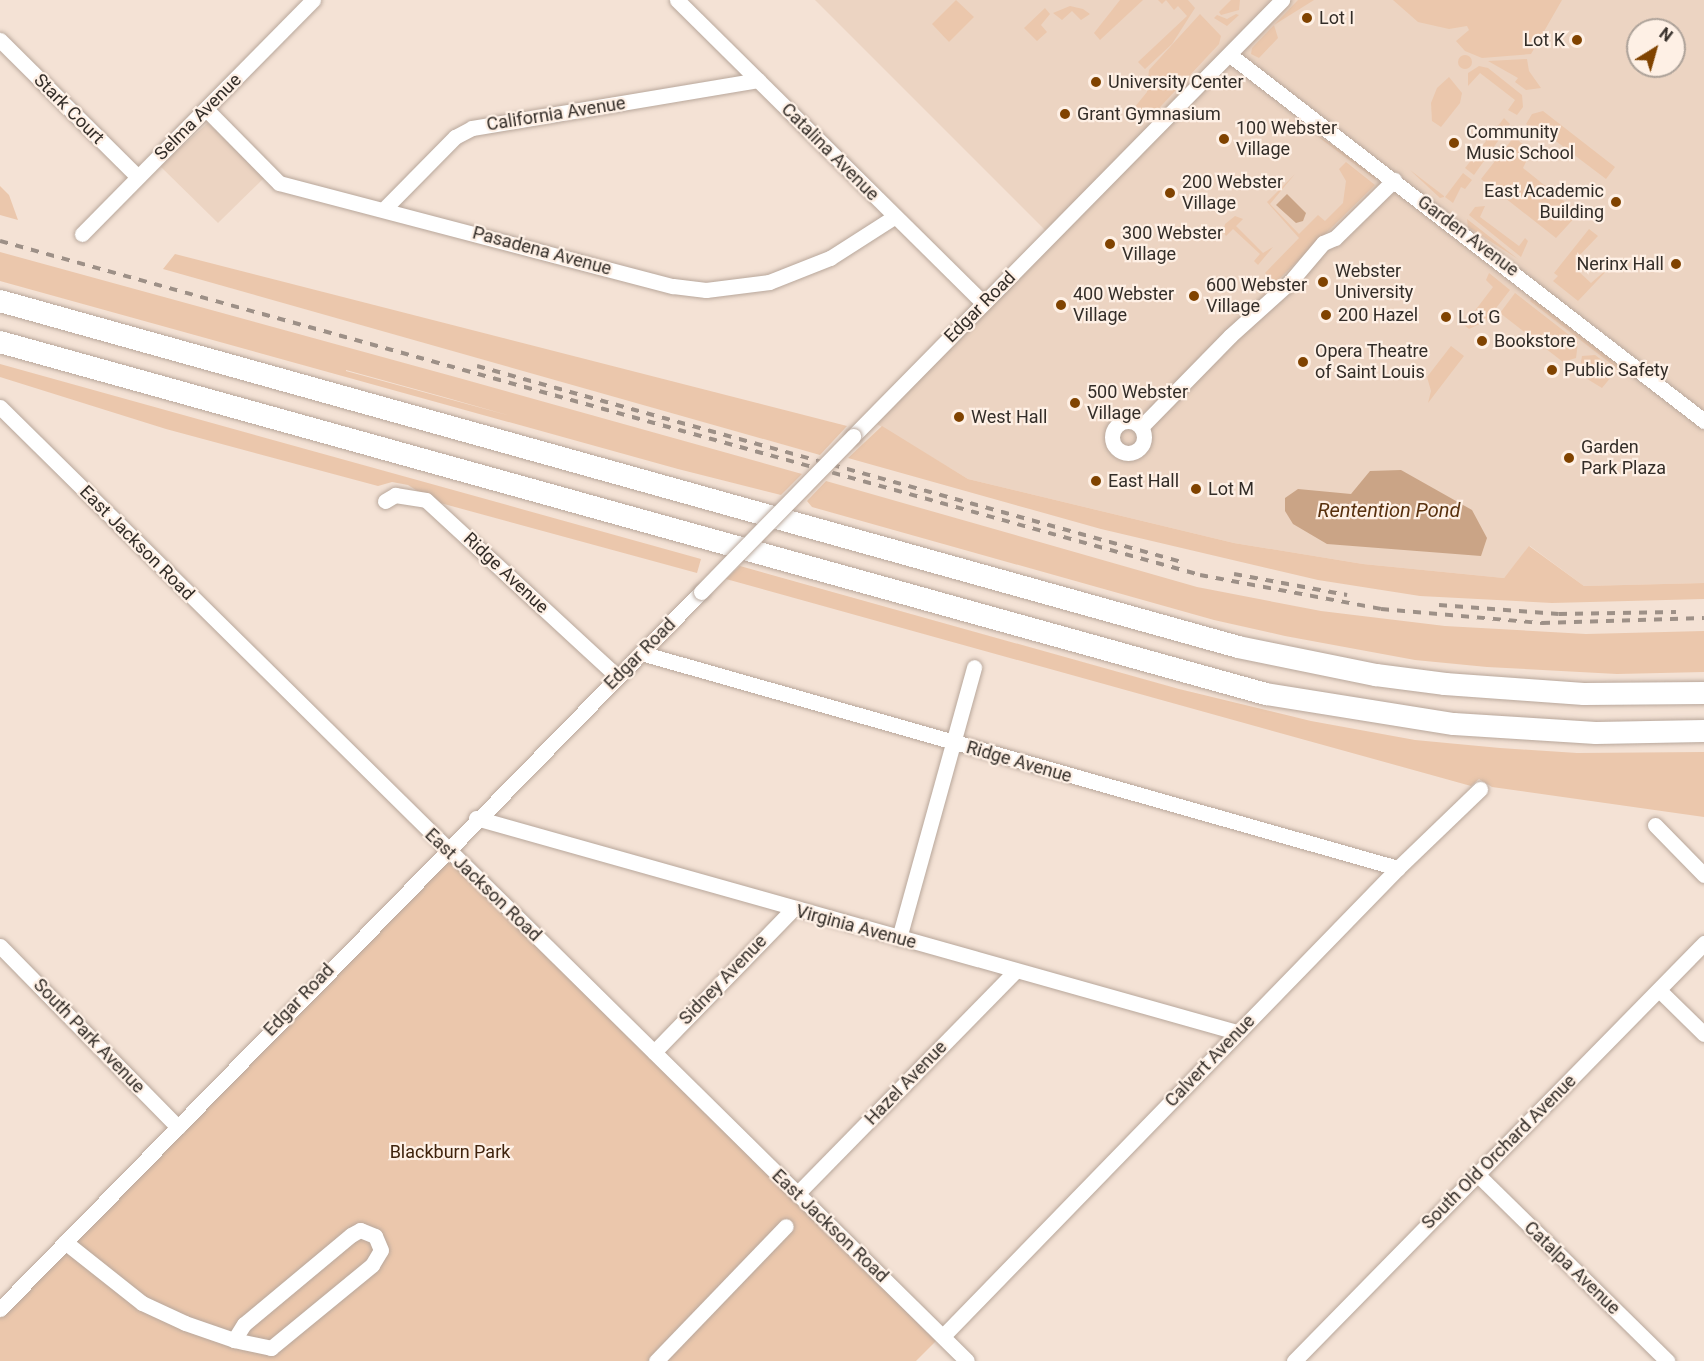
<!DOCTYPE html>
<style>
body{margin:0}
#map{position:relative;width:1704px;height:1361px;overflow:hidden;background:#f4e2d5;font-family:Roboto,sans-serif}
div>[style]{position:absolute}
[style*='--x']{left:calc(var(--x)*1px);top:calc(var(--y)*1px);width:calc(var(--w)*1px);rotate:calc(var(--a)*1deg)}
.built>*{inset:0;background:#ecd4c2}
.green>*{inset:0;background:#ebc7ac}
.round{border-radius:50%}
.water>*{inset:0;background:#caa486}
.roads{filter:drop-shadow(0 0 2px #b8a79b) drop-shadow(0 0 2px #b8a79b)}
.minor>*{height:15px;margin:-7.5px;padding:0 7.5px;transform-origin:7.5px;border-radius:7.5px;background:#fff}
.minor>.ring{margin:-7.5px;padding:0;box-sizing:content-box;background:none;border:15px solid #fff;border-radius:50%}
.highway>*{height:22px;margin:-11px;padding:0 11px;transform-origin:11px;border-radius:11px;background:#fff}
.rail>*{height:4px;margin-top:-2px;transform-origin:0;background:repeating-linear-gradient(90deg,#9d9087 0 8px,transparent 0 16px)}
.bridges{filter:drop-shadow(0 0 2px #b8a79b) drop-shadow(0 0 2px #b8a79b)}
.minor-bridge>*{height:15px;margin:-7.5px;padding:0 7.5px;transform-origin:7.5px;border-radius:7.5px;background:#fff}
.dots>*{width:16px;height:16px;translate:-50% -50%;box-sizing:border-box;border:3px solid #fef0e5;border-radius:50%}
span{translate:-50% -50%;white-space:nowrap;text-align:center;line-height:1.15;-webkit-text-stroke:4.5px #fef0e5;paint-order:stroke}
.poi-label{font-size:18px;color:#332d28}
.left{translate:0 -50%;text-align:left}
.right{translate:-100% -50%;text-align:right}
.street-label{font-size:18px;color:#332d28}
.park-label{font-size:18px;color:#3f230c}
.water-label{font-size:20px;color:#58310e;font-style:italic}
.north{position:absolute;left:1626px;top:18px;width:60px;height:60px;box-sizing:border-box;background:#fef0e5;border:2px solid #ada299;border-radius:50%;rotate:37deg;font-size:16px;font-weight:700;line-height:24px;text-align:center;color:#332d28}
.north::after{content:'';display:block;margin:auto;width:21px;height:27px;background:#804300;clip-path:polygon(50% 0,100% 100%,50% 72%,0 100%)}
</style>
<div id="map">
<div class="built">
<div style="clip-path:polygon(evenodd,815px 0,1704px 0,1704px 411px,1592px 324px,1582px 334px,1704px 430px,1704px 583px,1584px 586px,1530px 546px,1504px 578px,1363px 564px,1234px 543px,968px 479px,877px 424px,1055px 240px,815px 0,1638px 30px,1674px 30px,1674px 66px,1638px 66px,1638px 30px)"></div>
<div style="clip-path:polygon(208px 123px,264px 178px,218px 223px,160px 166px)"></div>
</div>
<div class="green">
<div style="clip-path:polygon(956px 0,974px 17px,949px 42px,932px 24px)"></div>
<div style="clip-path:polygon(1120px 0,1143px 0,1100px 40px,1094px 33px)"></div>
<div style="clip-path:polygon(1158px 0,1188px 0,1195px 8px,1172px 44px,1145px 69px,1138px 62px,1187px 16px,1178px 6px,1174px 10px,1166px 0,1162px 4px)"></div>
<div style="clip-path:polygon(1231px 0,1240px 0,1239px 10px,1221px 15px,1219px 12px)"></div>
<div style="clip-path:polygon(1298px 0,1314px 0,1274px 25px,1278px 38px,1259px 58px,1251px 54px,1252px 48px,1274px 25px)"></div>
<div style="clip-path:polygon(1393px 0,1562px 0,1531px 54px,1482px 58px,1465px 51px,1456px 41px,1469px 30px,1467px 26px,1449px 29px,1418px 22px)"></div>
<div style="clip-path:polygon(1070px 6px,1083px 9px,1090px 14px,1081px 20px,1072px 11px,1062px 20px,1053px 13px)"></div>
<div style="clip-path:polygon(1045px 8px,1050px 14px,1041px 25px,1047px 32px,1037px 41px,1024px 28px)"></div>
<div style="clip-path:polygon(1200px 14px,1221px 36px,1219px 44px,1147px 121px,1134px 108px,1147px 92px,1149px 70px)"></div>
<div style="clip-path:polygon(1236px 14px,1239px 15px,1227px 26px,1214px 18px,1217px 15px,1227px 19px)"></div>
<div class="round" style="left:1458px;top:55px;width:14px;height:14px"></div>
<div style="clip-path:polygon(1527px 59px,1529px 71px,1541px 88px,1526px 90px,1515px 82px,1518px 78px,1488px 61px)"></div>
<div style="clip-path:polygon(1479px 66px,1488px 68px,1522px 95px,1523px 107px,1517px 115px,1508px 110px,1515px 100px,1480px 73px,1468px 86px,1468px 73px)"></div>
<div style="clip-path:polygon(1449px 77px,1462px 93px,1460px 103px,1441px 127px,1432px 121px,1431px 103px,1437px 88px)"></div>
<div style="clip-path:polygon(1543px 111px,1615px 167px,1606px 179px,1536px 126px,1533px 130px,1526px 124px,1532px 114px)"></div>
<div style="clip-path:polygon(1504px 118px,1510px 124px,1474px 175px,1465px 168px)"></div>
<div style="clip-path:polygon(1517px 133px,1522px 137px,1519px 141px,1531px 151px,1523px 168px,1579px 213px,1556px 238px,1481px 179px)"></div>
<div style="clip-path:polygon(1316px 134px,1372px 172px,1376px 180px,1321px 139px)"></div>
<div style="clip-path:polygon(1346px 162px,1375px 185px,1275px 283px,1265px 273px,1299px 238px,1267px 202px,1295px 174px,1270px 204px,1299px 234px,1318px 215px,1325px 221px,1343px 203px,1346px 181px,1339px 169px)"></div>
<div style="clip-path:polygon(1410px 170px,1444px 196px,1444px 197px,1440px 198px)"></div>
<div style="clip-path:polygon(1463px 173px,1472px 180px,1465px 189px,1461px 187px,1453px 203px,1445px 197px)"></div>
<div style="clip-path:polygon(0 186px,9px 195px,18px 220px,0 215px)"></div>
<div style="clip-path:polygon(1485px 206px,1480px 217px,1519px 246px,1525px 238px,1528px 241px,1521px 257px,1469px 215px,1475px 207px)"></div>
<div style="clip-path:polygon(1235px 216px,1243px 219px,1236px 226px,1263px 253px,1273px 247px,1258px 265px,1254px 261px,1260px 254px,1233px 229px,1226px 236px,1223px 232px,1225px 224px)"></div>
<div style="clip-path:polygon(1467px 219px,1518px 259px,1468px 227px)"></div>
<div style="clip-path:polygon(1589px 229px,1598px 236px,1578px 257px,1584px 262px,1576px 269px,1591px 283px,1613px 264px,1578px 301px,1553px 281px,1558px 276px,1554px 273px)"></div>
<div style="clip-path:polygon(evenodd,0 252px,459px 378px,802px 474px,781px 495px,678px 469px,0 281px,0 252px,346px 370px,444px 397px,518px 418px,346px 371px,346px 370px)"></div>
<div style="clip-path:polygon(175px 254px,847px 426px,820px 455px,163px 269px)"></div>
<div style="clip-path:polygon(1489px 273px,1510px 290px,1486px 321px,1469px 329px,1464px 325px,1493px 287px,1486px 280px)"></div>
<div style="clip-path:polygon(1515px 293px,1578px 342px,1576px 358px,1563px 362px,1500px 313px)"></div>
<div style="clip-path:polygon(1533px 297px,1618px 363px,1619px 370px,1530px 301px)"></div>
<div style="clip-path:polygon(1451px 346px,1464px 356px,1428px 403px,1431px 391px,1427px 377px)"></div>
<div style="clip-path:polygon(1595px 355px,1616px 371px,1602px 388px,1579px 374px,1582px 356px)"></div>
<div style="clip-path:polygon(0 364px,701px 559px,697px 573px,433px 501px,408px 485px,392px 482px,378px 486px,166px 429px,0 377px)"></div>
<div style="clip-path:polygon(882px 426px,968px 479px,1234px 543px,1363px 564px,1504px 578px,1529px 546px,1584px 586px,1704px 583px,1704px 599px,1552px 603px,1420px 596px,1318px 580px,1101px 529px,848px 458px)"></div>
<div style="clip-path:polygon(826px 481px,1197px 587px,1321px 611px,1445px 626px,1586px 634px,1704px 631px,1704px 672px,1617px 674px,1487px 667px,1415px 660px,1285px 636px,1214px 620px,812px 507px,807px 501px)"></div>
<div style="clip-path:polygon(740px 566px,1179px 689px,1311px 721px,1415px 740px,1500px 748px,1577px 753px,1704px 752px,1704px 817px,1492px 787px,1479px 779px,1471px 786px,726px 579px)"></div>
<div style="clip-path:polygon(446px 854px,939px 1338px,916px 1361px,0 1361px,0 1316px)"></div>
</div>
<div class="water">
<div style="clip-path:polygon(1287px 194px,1306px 213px,1303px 221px,1296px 223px,1276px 205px)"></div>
<div style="clip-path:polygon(1401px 470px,1472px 510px,1487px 538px,1481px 556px,1327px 544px,1293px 524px,1285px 511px,1285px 498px,1298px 489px,1351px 494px,1370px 471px)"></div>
</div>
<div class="roads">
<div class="minor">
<div style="--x:677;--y:0;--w:431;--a:44.7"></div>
<div style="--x:0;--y:40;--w:194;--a:44.8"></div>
<div style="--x:1230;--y:55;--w:599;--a:37.67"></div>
<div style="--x:206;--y:109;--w:104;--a:45.4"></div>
<div style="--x:279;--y:183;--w:407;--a:14.7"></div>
<div style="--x:673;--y:286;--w:33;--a:7"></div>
<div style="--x:706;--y:290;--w:64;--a:-7.2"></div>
<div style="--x:769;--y:282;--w:66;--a:-21.5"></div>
<div style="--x:830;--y:258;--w:76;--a:-32.6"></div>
<div style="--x:385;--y:208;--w:100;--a:-45.4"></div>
<div style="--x:455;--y:137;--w:19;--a:-28"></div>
<div style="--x:472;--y:128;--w:290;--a:-9.5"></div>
<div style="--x:82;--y:234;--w:329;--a:-45.4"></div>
<div style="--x:0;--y:407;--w:1358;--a:44.61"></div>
<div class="ring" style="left:1112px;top:421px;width:17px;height:17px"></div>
<div style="--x:1141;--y:427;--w:127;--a:-45.6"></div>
<div style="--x:1230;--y:336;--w:81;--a:-42"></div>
<div style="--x:1290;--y:282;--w:51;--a:-49.8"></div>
<div style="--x:1323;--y:243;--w:13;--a:-23"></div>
<div style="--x:1335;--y:238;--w:83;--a:-44.5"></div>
<div style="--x:853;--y:436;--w:612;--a:-45.46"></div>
<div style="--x:385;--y:501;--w:12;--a:-31"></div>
<div style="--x:395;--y:495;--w:31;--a:9"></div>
<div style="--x:426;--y:500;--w:260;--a:42.7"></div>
<div style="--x:641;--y:653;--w:787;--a:15.86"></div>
<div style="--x:476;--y:818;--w:791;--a:15.71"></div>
<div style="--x:1655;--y:825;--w:70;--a:45.6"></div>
<div style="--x:899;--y:938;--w:281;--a:-74.5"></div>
<div style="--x:0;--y:946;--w:254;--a:45.5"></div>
<div style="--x:1659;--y:990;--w:63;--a:44.4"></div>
<div style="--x:654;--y:1052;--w:199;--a:-45.8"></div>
<div style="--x:1477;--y:1174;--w:267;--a:44.5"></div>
<div style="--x:797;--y:1194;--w:312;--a:-45.6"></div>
<div style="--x:65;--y:1242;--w:98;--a:38.4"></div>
<div style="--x:142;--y:1303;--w:47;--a:24.9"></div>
<div style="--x:185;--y:1323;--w:52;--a:19.1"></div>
<div style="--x:234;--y:1340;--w:38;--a:12"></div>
<div style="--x:271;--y:1348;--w:131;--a:-39.4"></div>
<div style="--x:372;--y:1265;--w:17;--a:-59"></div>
<div style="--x:381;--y:1250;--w:15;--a:-113"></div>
<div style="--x:375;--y:1236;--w:16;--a:-158"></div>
<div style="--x:360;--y:1230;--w:10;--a:151"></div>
<div style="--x:351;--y:1235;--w:139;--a:140.2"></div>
<div style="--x:244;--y:1324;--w:19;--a:122"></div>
<div style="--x:0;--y:1309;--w:1003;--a:-45.65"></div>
<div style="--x:943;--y:1336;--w:653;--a:-45.81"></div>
<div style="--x:1398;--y:868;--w:114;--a:-43.9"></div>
<div style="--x:656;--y:1361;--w:187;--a:-46.1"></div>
<div style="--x:1294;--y:1361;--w:586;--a:-45.55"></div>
</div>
<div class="highway">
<div style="--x:0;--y:301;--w:1285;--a:15.61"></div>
<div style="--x:1238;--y:647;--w:141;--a:11.5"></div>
<div style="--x:1376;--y:675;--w:70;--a:7.4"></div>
<div style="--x:1445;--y:684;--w:139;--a:4.1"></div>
<div style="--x:1584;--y:694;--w:120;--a:-0.5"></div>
<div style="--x:0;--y:342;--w:1314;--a:15.54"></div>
<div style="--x:1266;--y:694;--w:190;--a:9.1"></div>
<div style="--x:1454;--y:724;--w:142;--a:3.6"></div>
<div style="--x:1596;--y:733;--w:108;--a:-1.1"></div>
</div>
</div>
<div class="rail">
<div style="--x:0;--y:241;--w:1246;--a:15.55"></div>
<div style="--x:1200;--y:575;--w:184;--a:10.6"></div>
<div style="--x:1381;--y:609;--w:162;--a:5"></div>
<div style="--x:1542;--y:623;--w:162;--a:-1.8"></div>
<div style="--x:477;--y:366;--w:732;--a:15.54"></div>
<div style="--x:1234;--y:574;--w:115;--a:10.5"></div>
<div style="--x:1439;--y:605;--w:120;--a:4.3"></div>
<div style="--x:1559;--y:614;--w:117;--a:-1"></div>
</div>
<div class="bridges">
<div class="minor-bridge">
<div style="--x:701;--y:592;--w:218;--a:-45.7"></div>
</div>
</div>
<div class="dots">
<div style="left:1307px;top:18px;background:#804300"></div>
<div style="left:1577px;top:40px;background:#804300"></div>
<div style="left:1096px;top:82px;background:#804300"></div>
<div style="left:1065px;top:114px;background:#804300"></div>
<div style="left:1224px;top:139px;background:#804300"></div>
<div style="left:1454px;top:143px;background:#804300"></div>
<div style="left:1170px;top:193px;background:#804300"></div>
<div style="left:1616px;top:202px;background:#804300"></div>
<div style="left:1110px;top:244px;background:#804300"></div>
<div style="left:1676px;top:264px;background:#804300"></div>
<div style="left:1323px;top:282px;background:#804300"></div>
<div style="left:1194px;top:296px;background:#804300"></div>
<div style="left:1061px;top:305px;background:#804300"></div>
<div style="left:1326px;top:315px;background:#804300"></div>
<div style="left:1446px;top:317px;background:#804300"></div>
<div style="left:1482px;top:341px;background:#804300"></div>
<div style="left:1303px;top:362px;background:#804300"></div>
<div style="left:1552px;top:370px;background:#804300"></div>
<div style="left:1075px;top:403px;background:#804300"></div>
<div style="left:959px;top:417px;background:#804300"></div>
<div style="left:1569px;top:458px;background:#804300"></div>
<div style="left:1096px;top:481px;background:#804300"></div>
<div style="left:1196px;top:489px;background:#804300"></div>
</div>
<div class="poi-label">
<span class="left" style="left:1319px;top:18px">Lot I</span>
<span class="right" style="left:1565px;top:40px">Lot K</span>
<span class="left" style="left:1108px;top:82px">University Center</span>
<span class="left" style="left:1077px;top:114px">Grant Gymnasium</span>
<span class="left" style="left:1236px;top:139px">100 Webster<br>Village</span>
<span class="left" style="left:1466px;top:143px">Community<br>Music School</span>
<span class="left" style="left:1182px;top:193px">200 Webster<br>Village</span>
<span class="right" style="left:1604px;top:202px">East Academic<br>Building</span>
<span class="left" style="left:1122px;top:244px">300 Webster<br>Village</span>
<span class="right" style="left:1664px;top:264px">Nerinx Hall</span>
<span class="left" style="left:1335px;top:282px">Webster<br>University</span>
<span class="left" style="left:1206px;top:296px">600 Webster<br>Village</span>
<span class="left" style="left:1073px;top:305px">400 Webster<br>Village</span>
<span class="left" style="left:1338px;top:315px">200 Hazel</span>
<span class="left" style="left:1458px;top:317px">Lot G</span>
<span class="left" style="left:1494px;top:341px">Bookstore</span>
<span class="left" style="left:1315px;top:362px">Opera Theatre<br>of Saint Louis</span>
<span class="left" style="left:1564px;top:370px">Public Safety</span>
<span class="left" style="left:1087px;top:403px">500 Webster<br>Village</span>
<span class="left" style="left:971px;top:417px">West Hall</span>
<span class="left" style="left:1581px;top:458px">Garden<br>Park Plaza</span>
<span class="left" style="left:1108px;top:481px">East Hall</span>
<span class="left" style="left:1208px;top:489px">Lot M</span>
</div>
<div class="street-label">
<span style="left:69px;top:109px;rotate:45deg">Stark Court</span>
<span style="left:556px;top:114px;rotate:-9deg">California Avenue</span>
<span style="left:198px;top:117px;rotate:-45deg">Selma Avenue</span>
<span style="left:830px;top:152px;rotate:45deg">Catalina Avenue</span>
<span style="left:1468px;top:236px;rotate:37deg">Garden Avenue</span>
<span style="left:542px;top:251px;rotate:15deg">Pasadena Avenue</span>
<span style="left:980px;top:307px;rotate:-45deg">Edgar Road</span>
<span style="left:137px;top:543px;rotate:45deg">East Jackson Road</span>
<span style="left:506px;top:573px;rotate:43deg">Ridge Avenue</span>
<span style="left:640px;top:654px;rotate:-45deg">Edgar Road</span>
<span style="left:1019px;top:762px;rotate:16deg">Ridge Avenue</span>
<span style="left:483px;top:885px;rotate:44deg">East Jackson Road</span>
<span style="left:856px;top:927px;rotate:15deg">Virginia Avenue</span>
<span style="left:723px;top:980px;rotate:-46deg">Sidney Avenue</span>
<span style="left:299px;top:1000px;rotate:-46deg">Edgar Road</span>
<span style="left:89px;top:1036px;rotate:46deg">South Park Avenue</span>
<span style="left:1210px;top:1061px;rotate:-46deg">Calvert Avenue</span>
<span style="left:906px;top:1083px;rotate:-46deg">Hazel Avenue</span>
<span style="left:1499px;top:1152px;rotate:-45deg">South Old Orchard Avenue</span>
<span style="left:830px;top:1226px;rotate:44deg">East Jackson Road</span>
<span style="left:1572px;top:1268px;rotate:44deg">Catalpa Avenue</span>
</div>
<div class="park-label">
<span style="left:450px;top:1152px">Blackburn Park</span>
</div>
<div class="water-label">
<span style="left:1389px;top:510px">Rentention Pond</span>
</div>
<div class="north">N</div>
</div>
